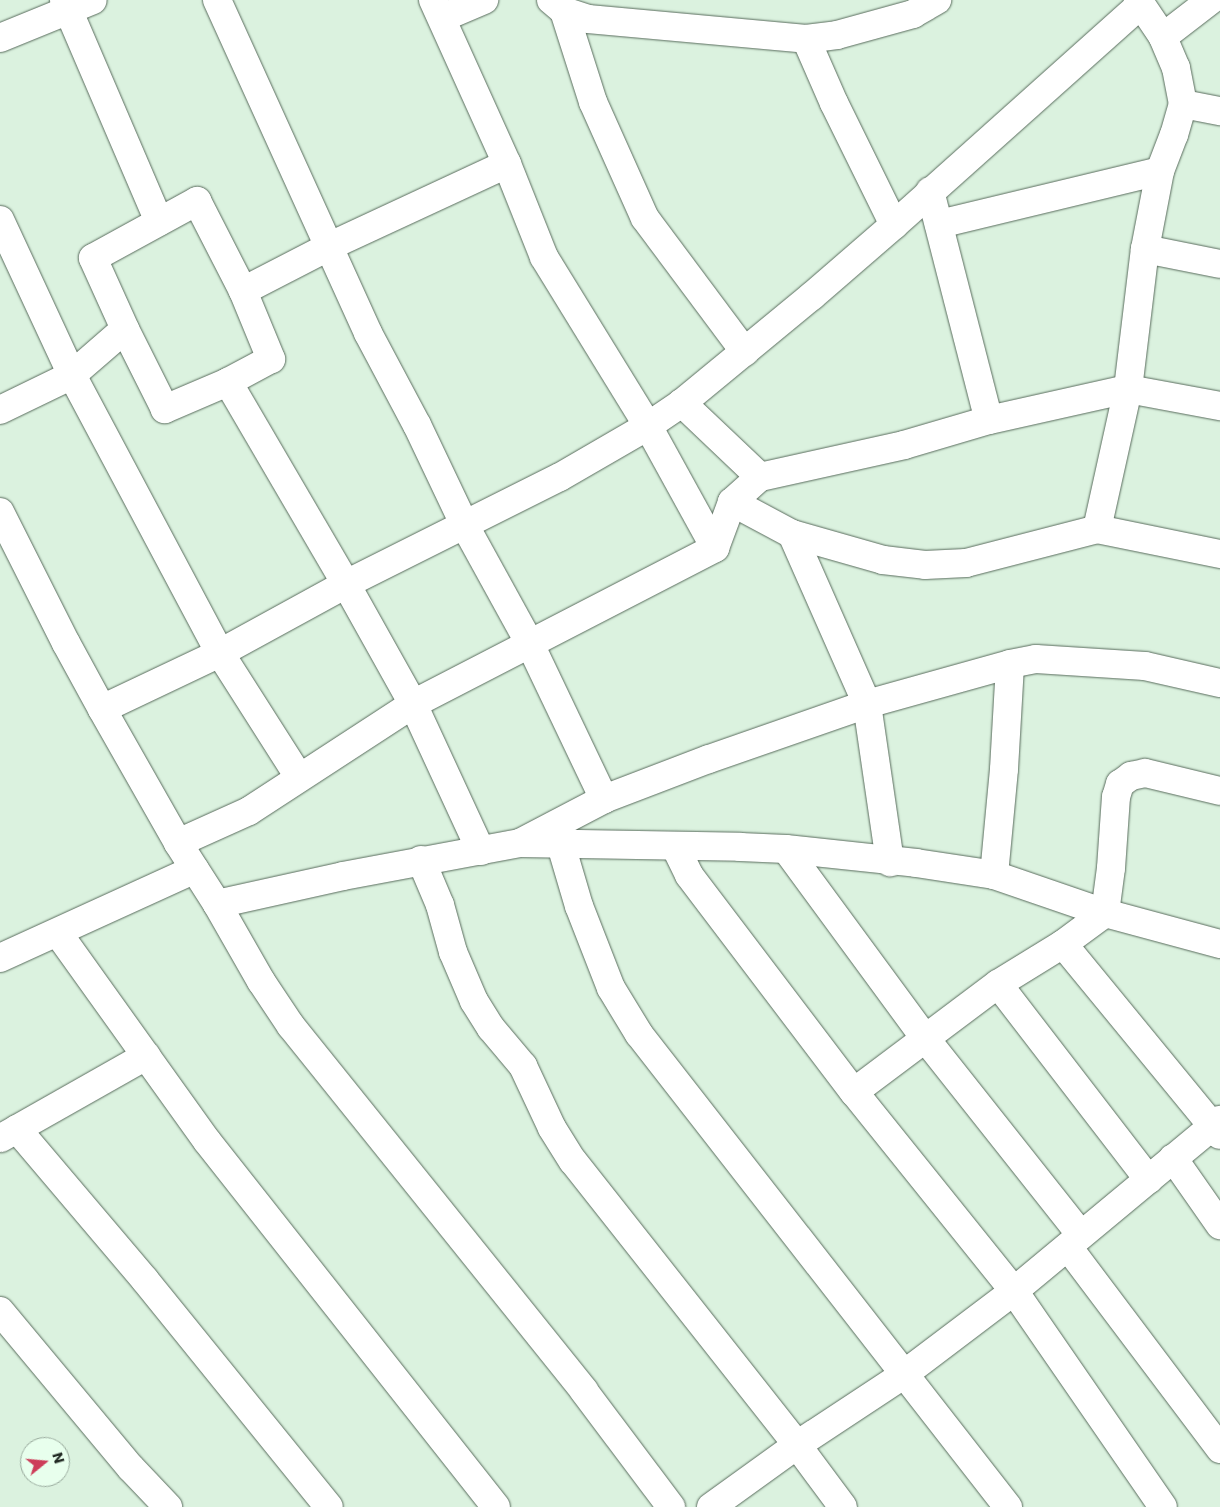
<!DOCTYPE html>
<style>
body{margin:0}
#map{position:relative;width:1220px;height:1507px;overflow:hidden;background:#dbf2df;font-family:Poppins,sans-serif}
div>[style]{position:absolute}
[style*='--x']{left:calc(var(--x)*1px);top:calc(var(--y)*1px);width:calc(var(--w)*1px);rotate:calc(var(--a)*1deg)}
.roads{filter:drop-shadow(0 0 1px #596c5d) drop-shadow(0 0 1px #596c5d)}
.minor>*{height:28px;margin:-14px;padding:0 14px;transform-origin:14px;border-radius:14px;background:#fff}
.tertiary>*{height:28px;margin:-14px;padding:0 14px;transform-origin:14px;border-radius:14px;background:#fff}
span{translate:-50% -50%;white-space:nowrap;text-align:center;line-height:1.15;-webkit-text-stroke:5px #e8ffed;paint-order:stroke}
.north{position:absolute;left:20px;top:1437px;width:50px;height:50px;box-sizing:border-box;background:#e8ffed;border:1px solid #99aa9d;border-radius:50%;rotate:73deg;font-size:14px;font-weight:700;line-height:20px;text-align:center;color:#222a24}
.north::after{content:'';display:block;margin:auto;width:18px;height:22px;background:#cd3d59;clip-path:polygon(50% 0,100% 100%,50% 72%,0 100%)}
</style>
<div id="map">
<div class="roads">
<div class="minor">
<div style="--x:64;--y:0;--w:241;--a:66.8"></div>
<div style="--x:217;--y:0;--w:366;--a:65.6"></div>
<div style="--x:368;--y:333;--w:104;--a:62"></div>
<div style="--x:417;--y:425;--w:110;--a:64.6"></div>
<div style="--x:464;--y:524;--w:137;--a:61.2"></div>
<div style="--x:530;--y:644;--w:172;--a:64.5"></div>
<div style="--x:433;--y:0;--w:180;--a:65.7"></div>
<div style="--x:507;--y:164;--w:100;--a:68.3"></div>
<div style="--x:544;--y:257;--w:198;--a:58.4"></div>
<div style="--x:648;--y:426;--w:139;--a:61.2"></div>
<div style="--x:551;--y:0;--w:17;--a:40"></div>
<div style="--x:564;--y:11;--w:25;--a:18"></div>
<div style="--x:588;--y:19;--w:219;--a:5.2"></div>
<div style="--x:806;--y:39;--w:31;--a:-7"></div>
<div style="--x:837;--y:35;--w:79;--a:-15.4"></div>
<div style="--x:913;--y:14;--w:28;--a:-30"></div>
<div style="--x:564;--y:11;--w:96;--a:72.3"></div>
<div style="--x:593;--y:102;--w:127;--a:65.9"></div>
<div style="--x:645;--y:218;--w:167;--a:53.3"></div>
<div style="--x:442;--y:18;--w:46;--a:-23.2"></div>
<div style="--x:1163;--y:37;--w:61;--a:-37.6"></div>
<div style="--x:0;--y:38;--w:100;--a:-22.2"></div>
<div style="--x:806;--y:39;--w:70;--a:66.4"></div>
<div style="--x:834;--y:103;--w:136;--a:63.8"></div>
<div style="--x:1183;--y:104;--w:38;--a:11"></div>
<div style="--x:930;--y:191;--w:236;--a:75.6"></div>
<div style="--x:197;--y:201;--w:101;--a:62.9"></div>
<div style="--x:243;--y:291;--w:74;--a:67.6"></div>
<div style="--x:271;--y:359;--w:49;--a:151.9"></div>
<div style="--x:228;--y:382;--w:69;--a:156.8"></div>
<div style="--x:165;--y:409;--w:89;--a:-116.6"></div>
<div style="--x:125;--y:329;--w:78;--a:-114.3"></div>
<div style="--x:93;--y:258;--w:119;--a:-28.7"></div>
<div style="--x:0;--y:220;--w:171;--a:65.1"></div>
<div style="--x:72;--y:375;--w:315;--a:62"></div>
<div style="--x:220;--y:653;--w:147;--a:57.5"></div>
<div style="--x:939;--y:224;--w:227;--a:-13.5"></div>
<div style="--x:1145;--y:249;--w:76;--a:11.3"></div>
<div style="--x:243;--y:291;--w:98;--a:-27.3"></div>
<div style="--x:330;--y:246;--w:195;--a:-24.9"></div>
<div style="--x:228;--y:382;--w:234;--a:59.7"></div>
<div style="--x:346;--y:584;--w:137;--a:60.8"></div>
<div style="--x:413;--y:704;--w:162;--a:65.2"></div>
<div style="--x:0;--y:410;--w:80;--a:-25.9"></div>
<div style="--x:72;--y:375;--w:70;--a:-41"></div>
<div style="--x:760;--y:477;--w:148;--a:-12.5"></div>
<div style="--x:904;--y:445;--w:89;--a:-16.4"></div>
<div style="--x:989;--y:420;--w:142;--a:-12.6"></div>
<div style="--x:1128;--y:389;--w:94;--a:10.5"></div>
<div style="--x:732;--y:502;--w:68;--a:28.1"></div>
<div style="--x:792;--y:534;--w:186;--a:66.2"></div>
<div style="--x:867;--y:704;--w:160;--a:81.7"></div>
<div style="--x:1097;--y:529;--w:143;--a:-77.5"></div>
<div style="--x:1128;--y:389;--w:141;--a:-83.1"></div>
<div style="--x:1145;--y:249;--w:79;--a:-79.1"></div>
<div style="--x:1160;--y:171;--w:39;--a:-69"></div>
<div style="--x:1174;--y:135;--w:32;--a:-74"></div>
<div style="--x:1183;--y:104;--w:37;--a:-101"></div>
<div style="--x:1176;--y:68;--w:34;--a:-113"></div>
<div style="--x:1163;--y:37;--w:45;--a:-124"></div>
<div style="--x:792;--y:534;--w:95;--a:15.9"></div>
<div style="--x:883;--y:560;--w:42;--a:6.8"></div>
<div style="--x:925;--y:565;--w:41;--a:-2.8"></div>
<div style="--x:966;--y:563;--w:135;--a:-14.5"></div>
<div style="--x:1097;--y:529;--w:126;--a:11.5"></div>
<div style="--x:102;--y:709;--w:131;--a:-25.4"></div>
<div style="--x:220;--y:653;--w:144;--a:-28.7"></div>
<div style="--x:346;--y:584;--w:239;--a:-26.6"></div>
<div style="--x:560;--y:477;--w:102;--a:-30.1"></div>
<div style="--x:648;--y:426;--w:41;--a:-34.1"></div>
<div style="--x:682;--y:403;--w:168;--a:-39.5"></div>
<div style="--x:812;--y:296;--w:108;--a:-40.9"></div>
<div style="--x:894;--y:225;--w:331;--a:-41.8"></div>
<div style="--x:178;--y:843;--w:78;--a:-24.3"></div>
<div style="--x:249;--y:811;--w:196;--a:-33.1"></div>
<div style="--x:413;--y:704;--w:340;--a:-27.3"></div>
<div style="--x:715;--y:548;--w:49;--a:-69.7"></div>
<div style="--x:732;--y:502;--w:38;--a:-42"></div>
<div style="--x:760;--y:477;--w:108;--a:-136.5"></div>
<div style="--x:520;--y:843;--w:95;--a:-27.6"></div>
<div style="--x:604;--y:799;--w:112;--a:-20.9"></div>
<div style="--x:709;--y:759;--w:167;--a:-19.2"></div>
<div style="--x:867;--y:704;--w:148;--a:-15.6"></div>
<div style="--x:1010;--y:664;--w:26;--a:-11"></div>
<div style="--x:1036;--y:659;--w:109;--a:3.7"></div>
<div style="--x:1145;--y:666;--w:77;--a:12.8"></div>
<div style="--x:561;--y:845;--w:64;--a:73.6"></div>
<div style="--x:579;--y:906;--w:88;--a:68.7"></div>
<div style="--x:611;--y:988;--w:54;--a:58.7"></div>
<div style="--x:639;--y:1034;--w:600;--a:52.04"></div>
<div style="--x:675;--y:846;--w:32;--a:64"></div>
<div style="--x:689;--y:875;--w:273;--a:52.8"></div>
<div style="--x:854;--y:1092;--w:255;--a:51.2"></div>
<div style="--x:1014;--y:1291;--w:262;--a:55.4"></div>
<div style="--x:786;--y:849;--w:235;--a:53.7"></div>
<div style="--x:925;--y:1038;--w:251;--a:51.6"></div>
<div style="--x:421;--y:860;--w:49;--a:67.1"></div>
<div style="--x:440;--y:905;--w:49;--a:74.5"></div>
<div style="--x:453;--y:952;--w:53;--a:66.8"></div>
<div style="--x:474;--y:1001;--w:32;--a:58"></div>
<div style="--x:491;--y:1028;--w:50;--a:49.9"></div>
<div style="--x:523;--y:1066;--w:68;--a:64.9"></div>
<div style="--x:552;--y:1128;--w:39;--a:58"></div>
<div style="--x:573;--y:1161;--w:362;--a:51.7"></div>
<div style="--x:797;--y:1445;--w:77;--a:53.4"></div>
<div style="--x:994;--y:875;--w:106;--a:-84.6"></div>
<div style="--x:1004;--y:769;--w:105;--a:-86.7"></div>
<div style="--x:217;--y:904;--w:129;--a:-12.5"></div>
<div style="--x:343;--y:876;--w:180;--a:-10.6"></div>
<div style="--x:520;--y:843;--w:220;--a:1"></div>
<div style="--x:740;--y:847;--w:46;--a:2.5"></div>
<div style="--x:786;--y:849;--w:131;--a:6.1"></div>
<div style="--x:916;--y:863;--w:79;--a:8.7"></div>
<div style="--x:994;--y:875;--w:117;--a:18.9"></div>
<div style="--x:1105;--y:913;--w:119;--a:15.1"></div>
<div style="--x:58;--y:933;--w:256;--a:54.4"></div>
<div style="--x:207;--y:1141;--w:466;--a:51.7"></div>
<div style="--x:1063;--y:944;--w:247;--a:50.6"></div>
<div style="--x:0;--y:958;--w:214;--a:-24.5"></div>
<div style="--x:998;--y:984;--w:247;--a:52.4"></div>
<div style="--x:854;--y:1092;--w:180;--a:-36.9"></div>
<div style="--x:998;--y:984;--w:76;--a:-31.6"></div>
<div style="--x:1063;--y:944;--w:52;--a:-36.4"></div>
<div style="--x:1105;--y:913;--w:45;--a:-82.4"></div>
<div style="--x:1111;--y:868;--w:71;--a:-86"></div>
<div style="--x:1116;--y:797;--w:14;--a:-73"></div>
<div style="--x:1120;--y:784;--w:14;--a:-36"></div>
<div style="--x:1131;--y:776;--w:14;--a:-12"></div>
<div style="--x:1145;--y:773;--w:77;--a:13.5"></div>
<div style="--x:17;--y:1129;--w:198;--a:49.7"></div>
<div style="--x:145;--y:1280;--w:292;--a:51"></div>
<div style="--x:1;--y:1138;--w:167;--a:-29.5"></div>
<div style="--x:1173;--y:1158;--w:82;--a:55"></div>
<div style="--x:1068;--y:1247;--w:253;--a:53"></div>
<div style="--x:0;--y:1311;--w:204;--a:50.2"></div>
<div style="--x:131;--y:1468;--w:54;--a:46.5"></div>
<div style="--x:711;--y:1507;--w:106;--a:-35.8"></div>
<div style="--x:797;--y:1445;--w:127;--a:-33.4"></div>
<div style="--x:903;--y:1375;--w:139;--a:-37.1"></div>
<div style="--x:1014;--y:1291;--w:268;--a:-39.7"></div>
</div>
<div class="tertiary">
<div style="--x:0;--y:512;--w:147;--a:63.3"></div>
<div style="--x:66;--y:643;--w:75;--a:61.4"></div>
<div style="--x:102;--y:709;--w:154;--a:60.4"></div>
<div style="--x:178;--y:843;--w:72;--a:57.4"></div>
<div style="--x:217;--y:904;--w:89;--a:60.3"></div>
<div style="--x:261;--y:981;--w:54;--a:56.3"></div>
<div style="--x:291;--y:1026;--w:468;--a:51.2"></div>
<div style="--x:584;--y:1391;--w:145;--a:53.1"></div>
</div>
</div>
<div class="north">N</div>
</div>
